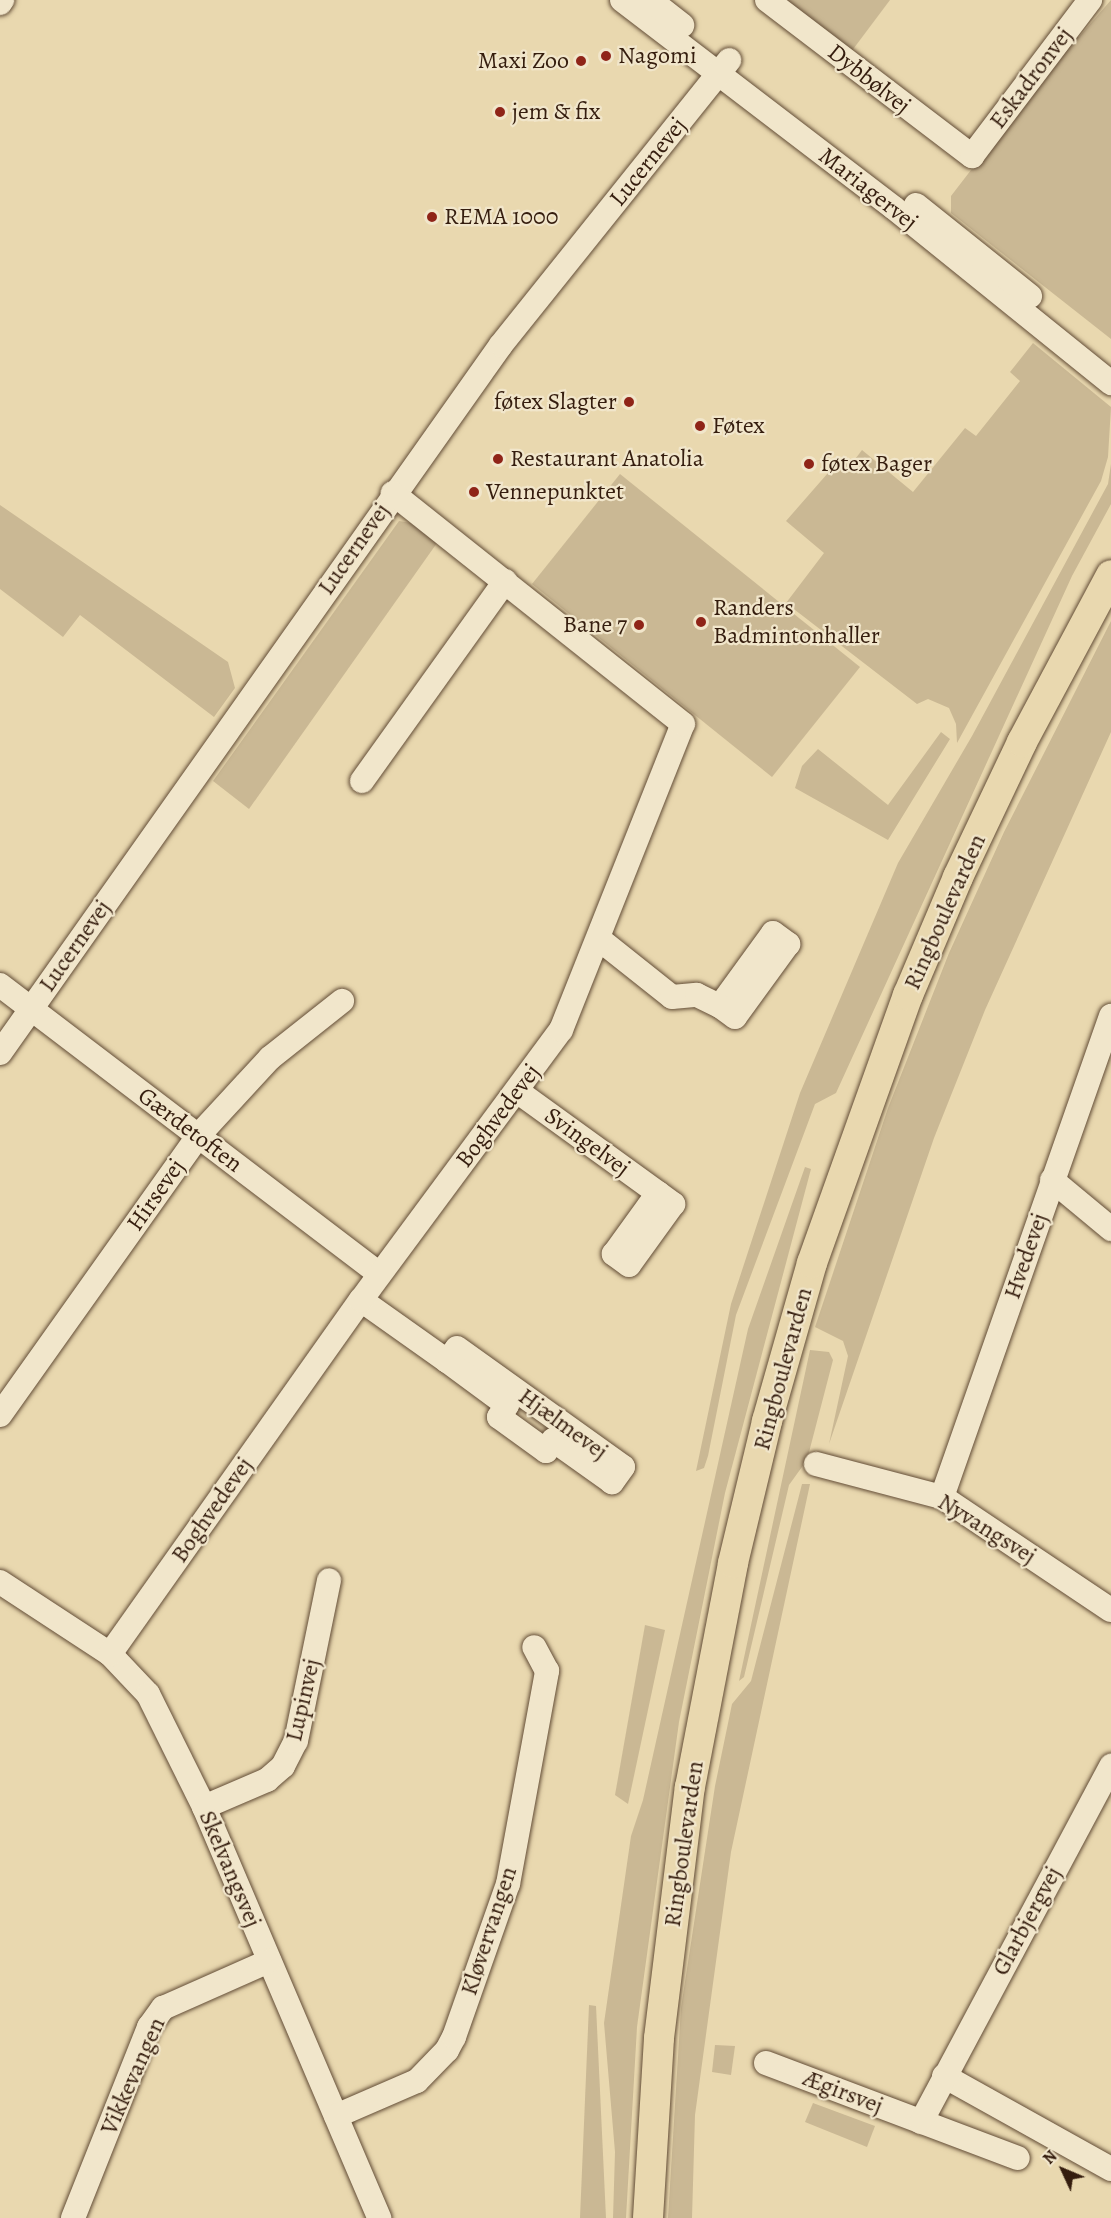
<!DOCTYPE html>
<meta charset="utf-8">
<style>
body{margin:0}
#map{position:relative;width:1111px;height:2218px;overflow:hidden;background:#e9d8af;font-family:Alegreya,serif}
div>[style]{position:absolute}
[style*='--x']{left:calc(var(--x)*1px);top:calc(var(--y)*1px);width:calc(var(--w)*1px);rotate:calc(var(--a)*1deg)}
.green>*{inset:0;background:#cab894}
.roads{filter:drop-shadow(0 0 2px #624c36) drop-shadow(0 0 2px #624c36)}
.minor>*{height:24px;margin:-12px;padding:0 12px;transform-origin:12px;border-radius:12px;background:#f1e6cb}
.major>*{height:30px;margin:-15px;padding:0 15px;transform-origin:15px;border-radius:15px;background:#e9d8af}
.dots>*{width:16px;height:16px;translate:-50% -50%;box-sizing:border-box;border:3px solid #f1e6cb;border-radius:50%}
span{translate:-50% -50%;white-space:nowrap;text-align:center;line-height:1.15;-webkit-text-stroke:4.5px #f1e6cb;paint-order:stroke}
.poi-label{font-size:24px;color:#351d0e}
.left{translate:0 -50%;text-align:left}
.right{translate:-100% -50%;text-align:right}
.street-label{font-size:24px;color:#351d0e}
.north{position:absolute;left:1033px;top:2140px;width:60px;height:60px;-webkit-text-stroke:4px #f1e6cb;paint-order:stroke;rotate:314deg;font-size:16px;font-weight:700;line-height:24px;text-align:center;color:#351d0e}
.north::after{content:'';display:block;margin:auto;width:21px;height:27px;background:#351d0e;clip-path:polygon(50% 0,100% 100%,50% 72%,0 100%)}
</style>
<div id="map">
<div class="green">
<div style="clip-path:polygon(781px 0,890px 0,851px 52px)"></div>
<div style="clip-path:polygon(1111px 0,1111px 339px,951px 213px,951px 196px,1075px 35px,1079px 37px)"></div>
<div style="clip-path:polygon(1033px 343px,1111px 407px,1108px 457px,1101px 481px,957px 743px,956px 724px,949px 708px,928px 699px,917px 704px,786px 603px,824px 553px,786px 521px,841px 458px,850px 466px,862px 450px,913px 492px,965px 428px,976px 436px,1020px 381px,1010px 372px)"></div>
<div style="clip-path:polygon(1111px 464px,1111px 504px,1072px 576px,836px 1093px,815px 1104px,736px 1315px,708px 1456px,704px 1468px,696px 1471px,731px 1304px,800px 1093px,898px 863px,972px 736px,1108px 484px)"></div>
<div style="clip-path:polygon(620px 474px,860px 667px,772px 777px,532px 584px)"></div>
<div style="clip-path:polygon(0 505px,228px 662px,235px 688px,214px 717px,80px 615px,63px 637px,0 589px)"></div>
<div style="clip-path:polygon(399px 521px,411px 523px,437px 543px,249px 809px,213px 781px)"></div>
<div style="clip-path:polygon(1111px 621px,1111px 732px,985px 1010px,934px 1138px,829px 1444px,848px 1356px,843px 1341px,815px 1327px,888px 1108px,949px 953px,1004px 832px)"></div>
<div style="clip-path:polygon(941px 732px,950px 739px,888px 840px,795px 788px,802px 766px,818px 749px,888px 805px)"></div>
<div style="clip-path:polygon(805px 1167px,811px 1169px,725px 1493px,679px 1722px,637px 2027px,626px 2218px,613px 2218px,615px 2152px,604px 2023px,631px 1836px,643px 1800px,748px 1329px)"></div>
<div style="clip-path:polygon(810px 1350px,829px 1352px,833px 1360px,807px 1460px,789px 1485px,744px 1677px,739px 1681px)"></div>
<div style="clip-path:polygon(802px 1484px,810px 1484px,731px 1852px,695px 2115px,692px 2218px,668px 2218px,681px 2008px,715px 1786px,732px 1704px,751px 1681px)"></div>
<div style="clip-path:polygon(645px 1625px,665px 1630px,628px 1804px,615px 1795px)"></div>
<div style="clip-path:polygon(589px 2005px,596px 2006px,606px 2218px,580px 2218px)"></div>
<div style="clip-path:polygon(715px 2045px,735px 2046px,731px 2075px,712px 2072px)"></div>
<div style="clip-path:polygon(813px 2103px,875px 2126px,867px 2147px,805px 2122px)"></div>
</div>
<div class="roads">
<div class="minor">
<div style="--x:622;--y:0;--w:342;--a:37.4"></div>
<div style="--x:894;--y:208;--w:279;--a:38.9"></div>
<div style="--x:650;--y:0;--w:41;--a:38"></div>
<div style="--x:767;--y:0;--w:258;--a:37.3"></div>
<div style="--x:972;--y:156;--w:196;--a:-52.9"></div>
<div style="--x:0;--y:3;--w:4;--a:-56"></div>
<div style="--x:916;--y:205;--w:146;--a:38.6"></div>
<div style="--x:362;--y:781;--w:246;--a:-54.4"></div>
<div style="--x:599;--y:939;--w:93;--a:38.5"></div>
<div style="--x:672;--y:997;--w:25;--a:-5"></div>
<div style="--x:697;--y:995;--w:25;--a:26"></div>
<div style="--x:720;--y:1006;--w:90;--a:-54"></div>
<div style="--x:773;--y:933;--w:19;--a:36"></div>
<div style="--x:788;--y:944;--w:90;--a:126"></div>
<div style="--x:735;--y:1017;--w:19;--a:-144"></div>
<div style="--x:0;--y:985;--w:477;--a:37.3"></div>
<div style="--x:0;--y:1053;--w:867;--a:-54.72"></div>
<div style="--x:501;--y:345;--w:365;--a:-51.3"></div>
<div style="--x:517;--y:1091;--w:174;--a:35.9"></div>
<div style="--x:658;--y:1193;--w:19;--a:36"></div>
<div style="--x:673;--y:1204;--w:75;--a:125.8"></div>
<div style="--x:629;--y:1265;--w:19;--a:-144"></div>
<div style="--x:614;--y:1254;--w:75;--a:-54.2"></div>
<div style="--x:1052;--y:1180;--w:77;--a:39.7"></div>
<div style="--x:361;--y:1300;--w:105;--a:35.3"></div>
<div style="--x:447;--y:1361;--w:16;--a:-52"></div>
<div style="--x:457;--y:1348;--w:204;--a:35.6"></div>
<div style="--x:623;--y:1467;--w:19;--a:126"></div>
<div style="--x:612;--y:1482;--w:72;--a:-144.6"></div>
<div style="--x:553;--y:1440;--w:13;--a:122"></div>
<div style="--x:546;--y:1451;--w:58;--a:-144.1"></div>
<div style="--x:499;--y:1417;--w:14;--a:-56"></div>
<div style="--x:507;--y:1405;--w:74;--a:-143.7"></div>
<div style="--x:0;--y:1415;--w:342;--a:-54.6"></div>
<div style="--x:198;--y:1136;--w:106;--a:-47.3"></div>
<div style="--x:270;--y:1058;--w:92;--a:-38.4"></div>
<div style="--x:816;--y:1464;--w:130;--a:14.7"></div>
<div style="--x:942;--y:1497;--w:203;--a:33.8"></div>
<div style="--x:942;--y:1497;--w:510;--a:-70.64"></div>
<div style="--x:0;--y:1582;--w:131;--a:33.2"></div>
<div style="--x:110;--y:1654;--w:55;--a:46.5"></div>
<div style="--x:148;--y:1694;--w:126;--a:63.6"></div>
<div style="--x:204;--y:1807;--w:447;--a:66.9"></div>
<div style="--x:110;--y:1654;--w:434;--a:-54.7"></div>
<div style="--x:361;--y:1300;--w:336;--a:-53.5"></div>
<div style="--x:561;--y:1030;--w:329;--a:-68.3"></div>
<div style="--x:683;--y:724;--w:371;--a:-141.5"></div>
<div style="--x:204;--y:1807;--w:69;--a:-23.2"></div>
<div style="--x:267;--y:1780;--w:21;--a:-41"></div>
<div style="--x:283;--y:1766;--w:28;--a:-63"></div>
<div style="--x:296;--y:1741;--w:164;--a:-78.4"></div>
<div style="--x:766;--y:2063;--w:269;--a:20.7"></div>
<div style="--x:944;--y:2076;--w:191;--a:29.1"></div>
<div style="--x:336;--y:2116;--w:88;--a:-23.4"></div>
<div style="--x:417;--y:2081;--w:43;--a:-45.9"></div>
<div style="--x:447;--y:2050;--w:15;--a:-62"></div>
<div style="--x:454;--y:2037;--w:162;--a:-70.6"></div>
<div style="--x:508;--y:1884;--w:217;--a:-79.6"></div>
<div style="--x:547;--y:1671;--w:27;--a:-118"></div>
<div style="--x:921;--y:2122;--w:404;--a:-61.9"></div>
<div style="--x:73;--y:2218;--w:206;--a:-68.3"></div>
<div style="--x:149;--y:2027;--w:24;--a:-54"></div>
<div style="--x:163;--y:2008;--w:116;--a:-23.9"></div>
</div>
<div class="major">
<div style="--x:648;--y:2218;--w:180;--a:-86.5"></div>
<div style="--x:659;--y:2038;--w:253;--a:-83"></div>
<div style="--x:690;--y:1787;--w:228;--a:-79.1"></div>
<div style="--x:733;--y:1563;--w:146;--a:-76.5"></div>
<div style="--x:767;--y:1421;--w:164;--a:-74.1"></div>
<div style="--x:812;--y:1263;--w:285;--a:-70.3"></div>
<div style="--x:908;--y:995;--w:128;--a:-67"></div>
<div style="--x:958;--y:877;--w:149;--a:-64.6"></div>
<div style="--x:1022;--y:742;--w:189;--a:-61.9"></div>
</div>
</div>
<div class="dots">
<div style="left:606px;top:56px;background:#8f2418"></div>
<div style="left:581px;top:61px;background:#8f2418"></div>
<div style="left:500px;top:112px;background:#8f2418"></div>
<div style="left:432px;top:217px;background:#8f2418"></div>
<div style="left:629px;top:402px;background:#8f2418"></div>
<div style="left:700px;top:426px;background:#8f2418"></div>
<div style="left:498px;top:459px;background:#8f2418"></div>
<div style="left:809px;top:464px;background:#8f2418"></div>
<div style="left:474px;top:492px;background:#8f2418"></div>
<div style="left:701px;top:622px;background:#8f2418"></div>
<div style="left:639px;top:625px;background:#8f2418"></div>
</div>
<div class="poi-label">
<span class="left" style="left:618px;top:56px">Nagomi</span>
<span class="right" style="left:569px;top:61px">Maxi Zoo</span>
<span class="left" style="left:512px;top:112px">jem &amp; fix</span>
<span class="left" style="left:444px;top:217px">REMA 1000</span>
<span class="right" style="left:617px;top:402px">føtex Slagter</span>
<span class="left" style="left:712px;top:426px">Føtex</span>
<span class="left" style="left:510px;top:459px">Restaurant Anatolia</span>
<span class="left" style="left:821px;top:464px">føtex Bager</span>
<span class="left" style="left:486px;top:492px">Vennepunktet</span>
<span class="left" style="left:713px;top:622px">Randers<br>Badmintonhaller</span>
<span class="right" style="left:627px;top:625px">Bane 7</span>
</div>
<div class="street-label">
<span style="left:1031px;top:78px;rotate:-53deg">Eskadronvej</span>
<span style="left:869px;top:79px;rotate:38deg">Dybbølvej</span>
<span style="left:648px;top:162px;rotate:-51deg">Lucernevej</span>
<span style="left:868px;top:189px;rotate:38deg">Mariagervej</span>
<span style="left:354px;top:549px;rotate:-55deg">Lucernevej</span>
<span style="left:945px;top:912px;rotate:-66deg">Ringboulevarden</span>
<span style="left:75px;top:946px;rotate:-55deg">Lucernevej</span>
<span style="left:498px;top:1116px;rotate:-53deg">Boghvedevej</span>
<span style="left:190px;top:1130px;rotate:37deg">Gærdetoften</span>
<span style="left:587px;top:1142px;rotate:36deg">Svingelvej</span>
<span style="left:156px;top:1195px;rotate:-55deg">Hirsevej</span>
<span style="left:1026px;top:1256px;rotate:-71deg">Hvedevej</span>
<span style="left:783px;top:1369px;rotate:-75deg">Ringboulevarden</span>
<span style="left:563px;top:1424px;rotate:36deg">Hjælmevej</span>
<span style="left:212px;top:1510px;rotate:-55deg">Boghvedevej</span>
<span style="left:987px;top:1529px;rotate:32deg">Nyvangsvej</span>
<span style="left:303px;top:1700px;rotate:-77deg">Lupinvej</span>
<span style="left:684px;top:1844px;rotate:-82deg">Ringboulevarden</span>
<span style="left:230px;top:1869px;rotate:67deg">Skelvangsvej</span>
<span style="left:1027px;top:1921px;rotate:-62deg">Glarbjergvej</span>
<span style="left:489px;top:1931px;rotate:-72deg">Kløvervangen</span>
<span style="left:133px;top:2076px;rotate:-66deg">Vikkevangen</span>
<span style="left:843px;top:2092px;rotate:21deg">Ægirsvej</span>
</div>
<div class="north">N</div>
</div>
